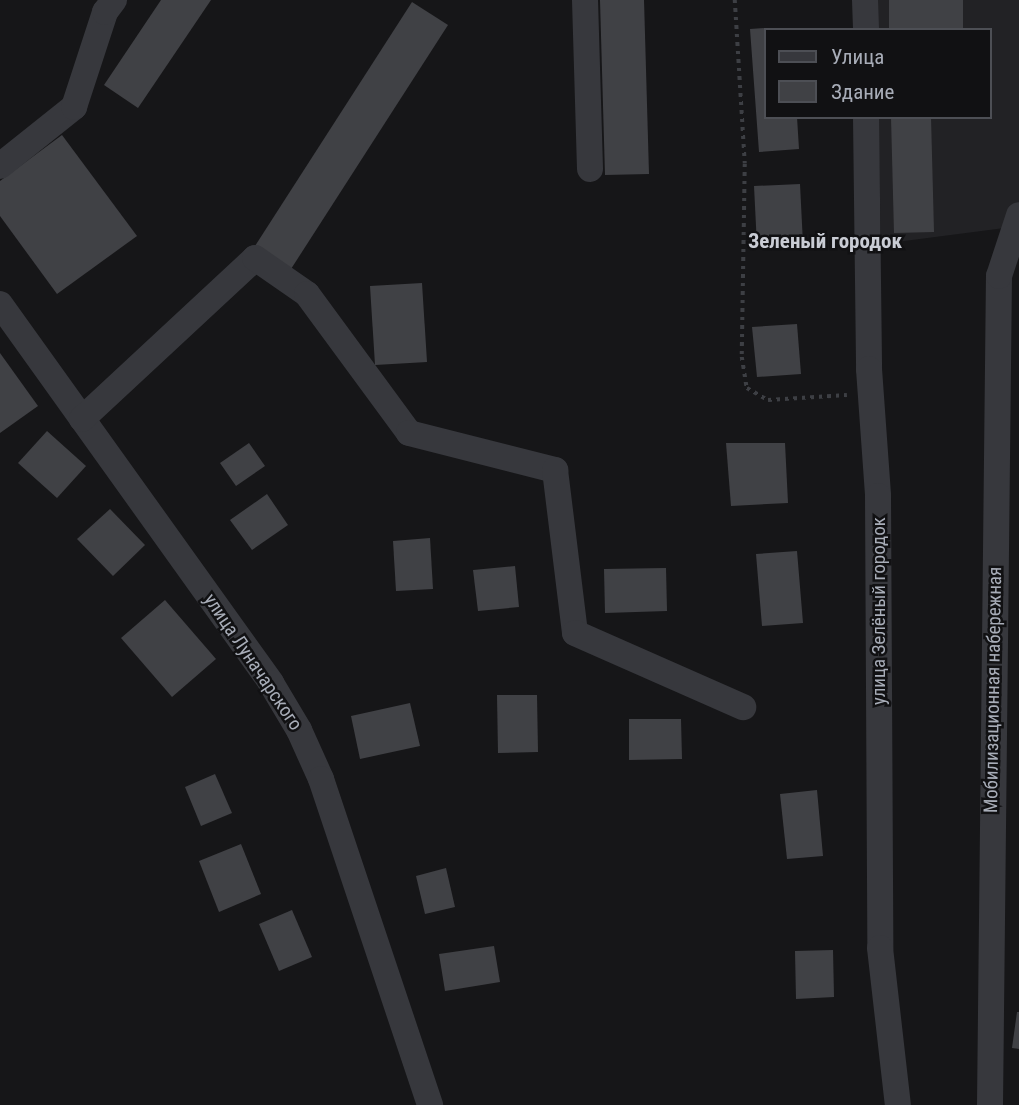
<!DOCTYPE html>
<meta charset="utf-8">
<style>
body{margin:0}
#map{position:relative;width:1019px;height:1105px;overflow:hidden;background:#161618;font-family:"Roboto Condensed",sans-serif}
div>[style]{position:absolute}
[style*='--x']{left:calc(var(--x)*1px);top:calc(var(--y)*1px);width:calc(var(--w)*1px);rotate:calc(var(--a)*1deg)}
.built>*{inset:0;background:#222225}
.building>*{inset:0;background:#404145}
.path>*{height:3.5px;margin-top:-1.75px;transform-origin:0;background:repeating-linear-gradient(90deg,#3d3f44 0 3.5px,transparent 0 8.5px)}
.minor>*{height:26px;margin:-13px;padding:0 13px;transform-origin:13px;border-radius:13px;background:#37383d}
span{translate:-50% -50%;white-space:nowrap;text-align:center;line-height:1.15;-webkit-text-stroke:5px #111113;paint-order:stroke}
.street-label{font-size:19px;color:#a8adb8}
.neighbourhood-label{font-size:21px;color:#c9ccd4;font-weight:700}
.legend{position:absolute;left:764px;top:28px;width:228px;height:91px;box-sizing:border-box;background:#111113;border:2px solid #4d4f55;margin:0;padding:9px 12px;list-style:none;font-size:21px;color:#a8adb8}
.legend li{display:flex;align-items:center;gap:14px;height:35px}
.legend b{width:35px;border:2px solid #4d4f55}
</style>
<div id="map">
<div class="built">
<div style="clip-path:polygon(876px 0,1019px 0,1019px 226px,881px 244px,878px 117px,989px 117px,989px 30px,876px 30px)"></div>
</div>
<div class="building">
<div style="clip-path:polygon(161px 0,211px 0,138px 108px,104px 85px)"></div>
<div style="clip-path:polygon(600px 0,644px 0,649px 174px,605px 175px)"></div>
<div style="clip-path:polygon(889px 0,963px 0,963px 30px,889px 30px)"></div>
<div style="clip-path:polygon(412px 2px,448px 25px,291px 269px,255px 246px)"></div>
<div style="clip-path:polygon(765px 28px,765px 117px,797px 117px,799px 149px,759px 152px,750px 29px)"></div>
<div style="clip-path:polygon(891px 117px,931px 117px,934px 232px,894px 233px)"></div>
<div style="clip-path:polygon(62px 135px,137px 236px,57px 294px,0 216px,0 181px)"></div>
<div style="clip-path:polygon(800px 184px,803px 244px,757px 246px,754px 186px)"></div>
<div style="clip-path:polygon(422px 283px,427px 362px,375px 365px,370px 286px)"></div>
<div style="clip-path:polygon(797px 324px,801px 374px,757px 377px,752px 327px)"></div>
<div style="clip-path:polygon(0 353px,38px 406px,0 433px)"></div>
<div style="clip-path:polygon(47px 431px,86px 466px,57px 498px,18px 463px)"></div>
<div style="clip-path:polygon(249px 443px,265px 466px,236px 486px,220px 463px)"></div>
<div style="clip-path:polygon(726px 443px,785px 443px,788px 503px,731px 506px)"></div>
<div style="clip-path:polygon(267px 494px,288px 525px,252px 550px,230px 520px)"></div>
<div style="clip-path:polygon(110px 509px,145px 545px,113px 576px,77px 539px)"></div>
<div style="clip-path:polygon(430px 538px,433px 589px,396px 591px,393px 541px)"></div>
<div style="clip-path:polygon(797px 551px,803px 623px,762px 626px,756px 554px)"></div>
<div style="clip-path:polygon(515px 566px,519px 607px,478px 611px,473px 570px)"></div>
<div style="clip-path:polygon(666px 568px,667px 611px,605px 613px,604px 569px)"></div>
<div style="clip-path:polygon(165px 600px,216px 659px,172px 697px,121px 638px)"></div>
<div style="clip-path:polygon(497px 695px,537px 695px,538px 752px,498px 753px)"></div>
<div style="clip-path:polygon(410px 703px,420px 746px,360px 759px,351px 716px)"></div>
<div style="clip-path:polygon(629px 719px,681px 719px,682px 759px,629px 760px)"></div>
<div style="clip-path:polygon(215px 774px,232px 813px,201px 826px,185px 787px)"></div>
<div style="clip-path:polygon(817px 790px,823px 856px,787px 859px,780px 794px)"></div>
<div style="clip-path:polygon(241px 844px,261px 894px,219px 912px,199px 861px)"></div>
<div style="clip-path:polygon(446px 868px,455px 907px,425px 914px,416px 876px)"></div>
<div style="clip-path:polygon(292px 910px,312px 957px,279px 971px,259px 924px)"></div>
<div style="clip-path:polygon(494px 946px,500px 982px,445px 991px,439px 954px)"></div>
<div style="clip-path:polygon(833px 950px,834px 997px,796px 999px,795px 951px)"></div>
<div style="clip-path:polygon(1017px 1012px,1019px 1012px,1019px 1049px,1012px 1048px)"></div>
</div>
<div class="path">
<div style="--x:735;--y:0;--w:164;--a:86.5"></div>
<div style="--x:745;--y:164;--w:193;--a:90.9"></div>
<div style="--x:742;--y:357;--w:31;--a:81"></div>
<div style="--x:747;--y:388;--w:24;--a:30"></div>
<div style="--x:768;--y:400;--w:79;--a:-3.6"></div>
</div>
<div class="minor">
<div style="--x:585;--y:0;--w:169;--a:88.3"></div>
<div style="--x:865;--y:0;--w:30;--a:88"></div>
<div style="--x:866;--y:117;--w:252;--a:89.3"></div>
<div style="--x:869;--y:369;--w:127;--a:85.9"></div>
<div style="--x:878;--y:496;--w:452;--a:89.7"></div>
<div style="--x:880;--y:948;--w:158;--a:83.5"></div>
<div style="--x:0;--y:166;--w:95;--a:-38.6"></div>
<div style="--x:74;--y:107;--w:100;--a:-71.9"></div>
<div style="--x:105;--y:12;--w:15;--a:-53"></div>
<div style="--x:0;--y:304;--w:466;--a:54.4"></div>
<div style="--x:271;--y:683;--w:55;--a:59.2"></div>
<div style="--x:299;--y:730;--w:54;--a:65.8"></div>
<div style="--x:321;--y:779;--w:344;--a:71.5"></div>
<div style="--x:82;--y:419;--w:236;--a:-42.9"></div>
<div style="--x:255;--y:258;--w:63;--a:34.7"></div>
<div style="--x:307;--y:294;--w:172;--a:53.7"></div>
<div style="--x:409;--y:433;--w:151;--a:14.2"></div>
<div style="--x:555;--y:470;--w:164;--a:83"></div>
<div style="--x:575;--y:633;--w:184;--a:23.8"></div>
<div style="--x:990;--y:1105;--w:829;--a:-89.38"></div>
<div style="--x:999;--y:276;--w:64;--a:-71.8"></div>
</div>
<div class="street-label">
<span style="left:879px;top:611px;rotate:-90deg">улица Зелёный городок</span>
<span style="left:253px;top:662px;rotate:56deg">улица Луначарского</span>
<span style="left:993px;top:690px;rotate:-89deg">Мобилизационная набережная</span>
</div>
<div class="neighbourhood-label">
<span style="left:825px;top:241px">Зеленый городок</span>
</div>
<ul class="legend">
<li><b style="height:9px;background:#37383d"></b>Улица</li>
<li><b style="height:19px;background:#404145"></b>Здание</li>
</ul>
</div>
